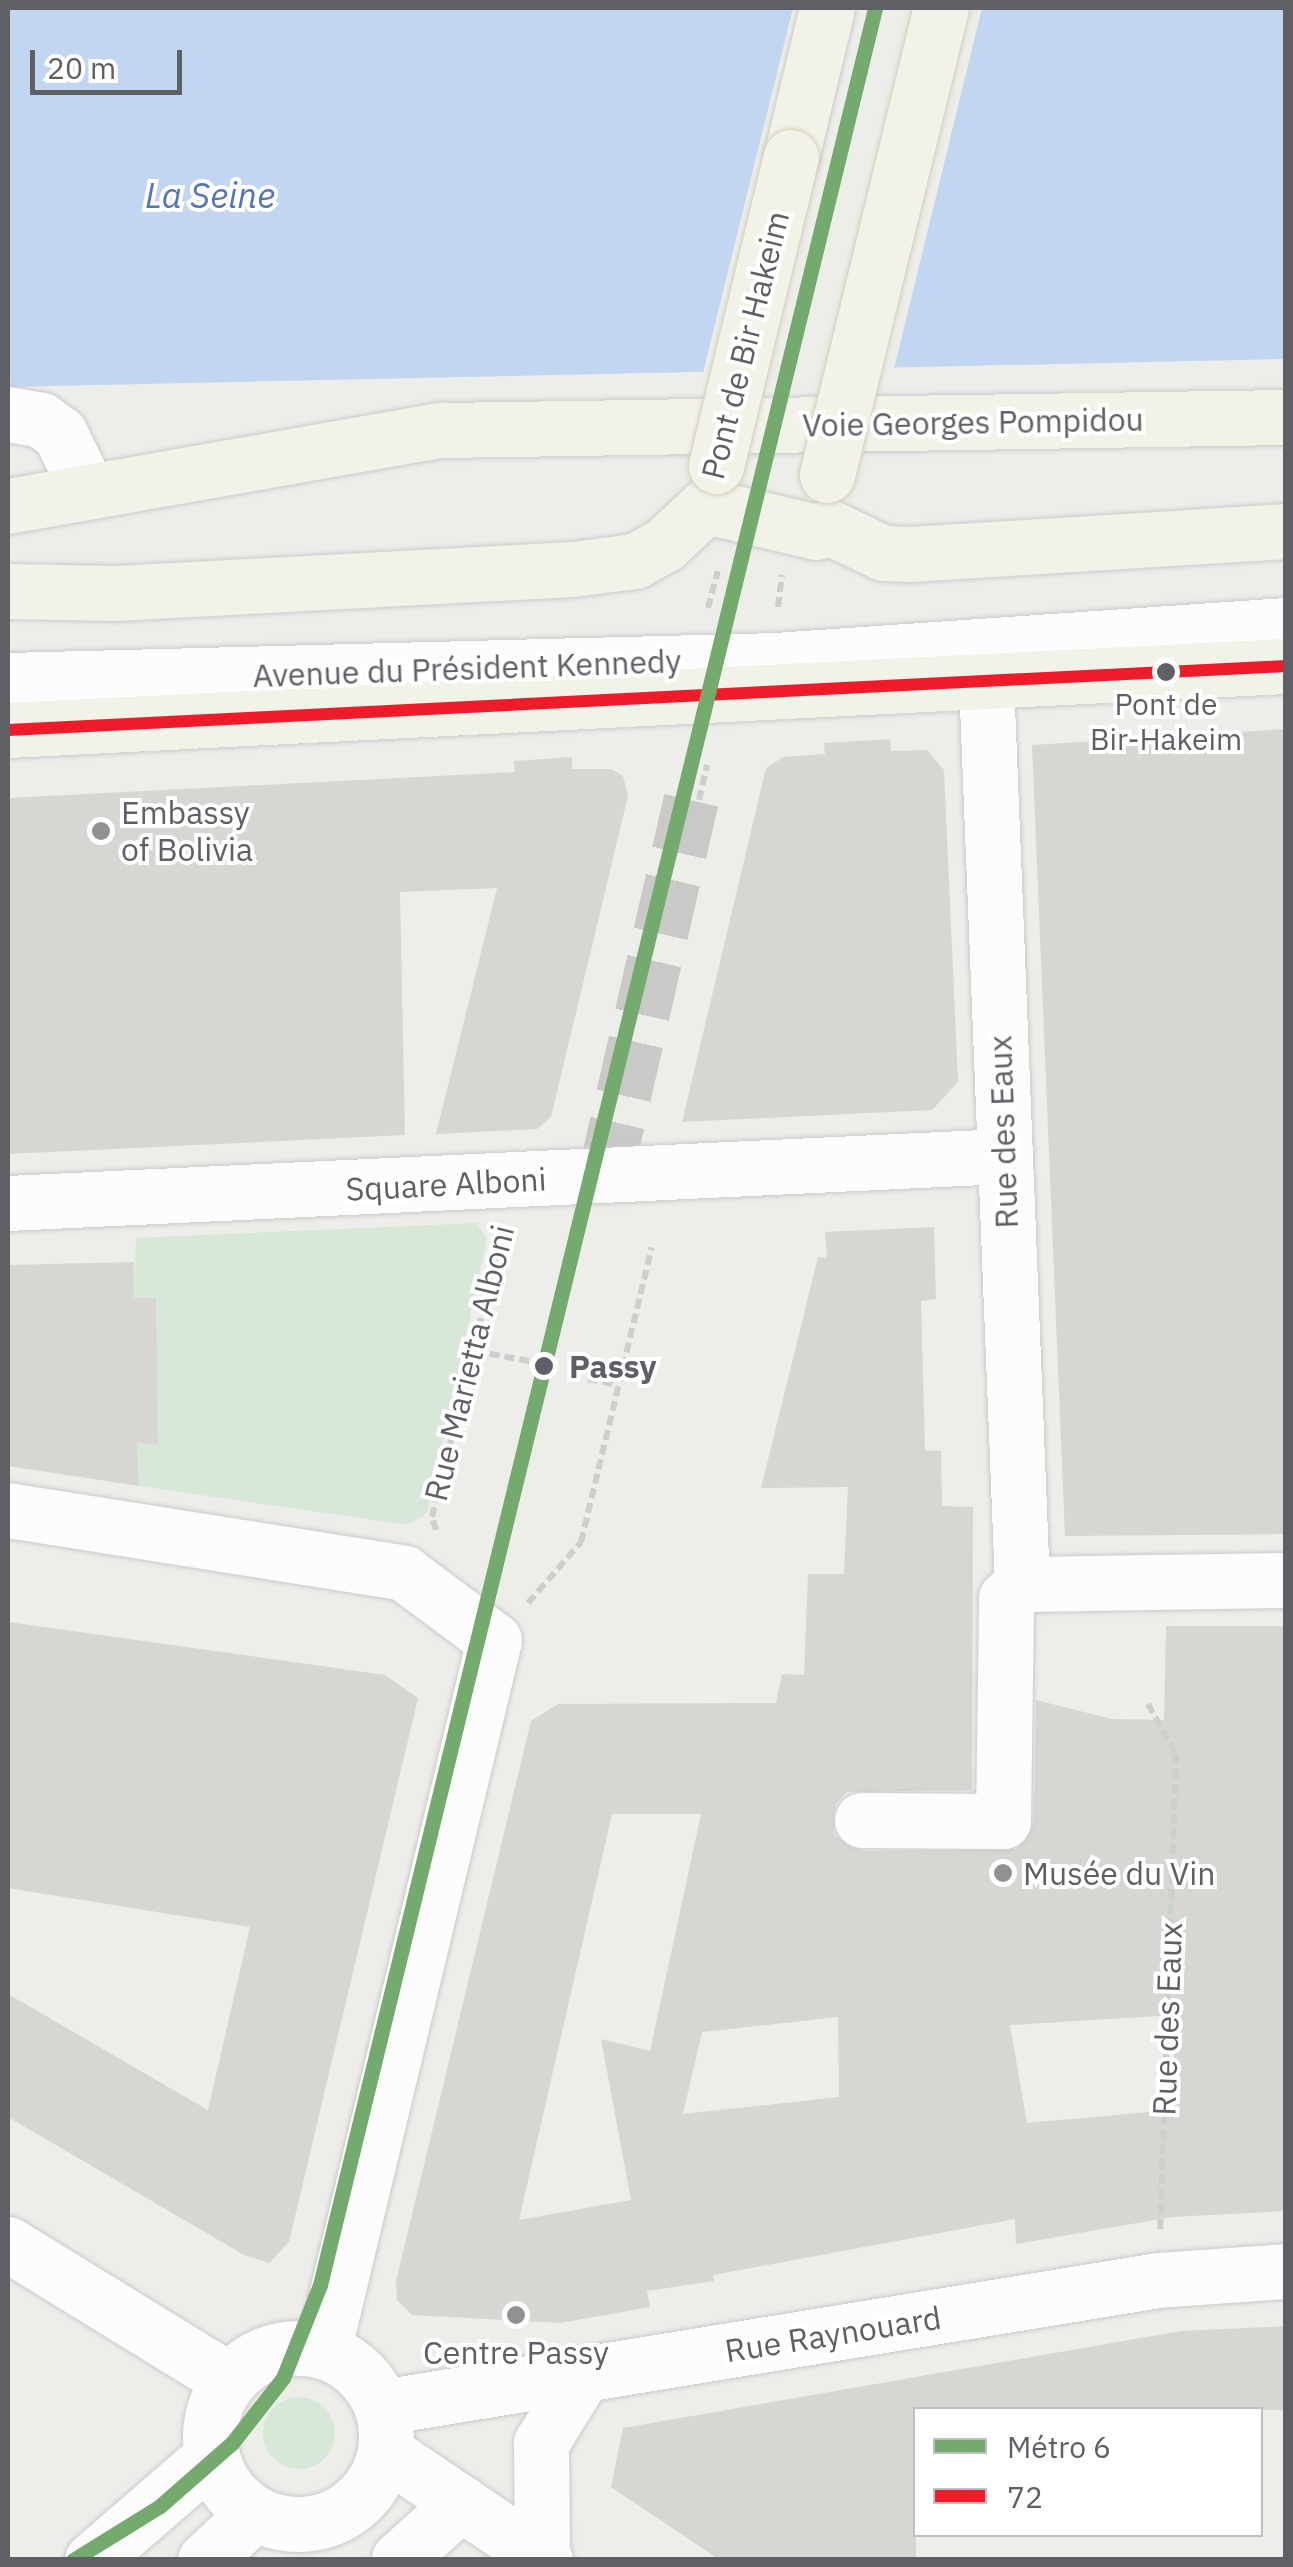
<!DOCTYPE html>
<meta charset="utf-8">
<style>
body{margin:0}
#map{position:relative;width:1293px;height:2567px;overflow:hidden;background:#edede9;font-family:"IBM Plex Sans",sans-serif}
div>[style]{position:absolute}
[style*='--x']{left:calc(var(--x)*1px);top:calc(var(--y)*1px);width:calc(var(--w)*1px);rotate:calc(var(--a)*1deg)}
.green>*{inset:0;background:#d8e8d8}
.round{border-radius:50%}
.water>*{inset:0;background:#c2d6f2}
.pier>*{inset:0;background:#edede9}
.building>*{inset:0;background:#d7d6d3}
.minor-tunnel>*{height:55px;margin-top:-27.5px;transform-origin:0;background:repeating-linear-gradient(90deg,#c9cac8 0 55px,transparent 0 83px)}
.path>*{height:6px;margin-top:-3px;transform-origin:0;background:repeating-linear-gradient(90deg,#cbcfcd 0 10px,transparent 0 15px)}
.roads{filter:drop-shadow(0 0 2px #cacbca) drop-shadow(0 0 2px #cacbca)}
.minor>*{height:55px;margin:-27.5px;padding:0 27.5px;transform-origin:27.5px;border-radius:27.5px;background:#fcfcfc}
.minor>.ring{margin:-27.5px;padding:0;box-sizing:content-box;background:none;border:55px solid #fcfcfc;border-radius:50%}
.major>*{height:55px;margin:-27.5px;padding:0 27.5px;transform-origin:27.5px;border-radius:27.5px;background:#f2f2e9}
.bridges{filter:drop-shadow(0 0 2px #d2cfb9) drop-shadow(0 0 2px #d2cfb9)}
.major-bridge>*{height:55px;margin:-27.5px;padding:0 27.5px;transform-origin:27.5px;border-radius:27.5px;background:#f2f2e9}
.bus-1>*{height:12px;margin:-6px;padding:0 6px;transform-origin:6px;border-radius:6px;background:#ee1b29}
.metro-1>*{height:15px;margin:-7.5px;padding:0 7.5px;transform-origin:7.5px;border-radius:7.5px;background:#74aa6d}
.dots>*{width:28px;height:28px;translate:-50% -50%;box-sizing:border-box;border:5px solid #fff;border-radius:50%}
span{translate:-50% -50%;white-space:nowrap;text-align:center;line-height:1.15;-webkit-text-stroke:8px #fff;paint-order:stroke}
.bus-label{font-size:30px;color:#5e6065}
.street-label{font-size:32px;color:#5e6065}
.poi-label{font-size:32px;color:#5e6065}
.left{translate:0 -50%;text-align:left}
.stop-label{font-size:32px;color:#5e6065;font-weight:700}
.water-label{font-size:35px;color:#5475b7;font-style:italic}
.frame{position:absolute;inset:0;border:10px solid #5e6065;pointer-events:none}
.legend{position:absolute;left:913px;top:2407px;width:350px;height:130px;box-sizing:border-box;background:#fff;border:2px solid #bfbfc1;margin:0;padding:12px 18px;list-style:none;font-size:30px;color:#5e6065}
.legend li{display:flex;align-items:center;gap:20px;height:50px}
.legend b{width:50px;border:2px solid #bfbfc1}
.scale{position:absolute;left:30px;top:50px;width:152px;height:45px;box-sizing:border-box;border:5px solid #5e6065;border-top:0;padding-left:12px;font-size:30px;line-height:35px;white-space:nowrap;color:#5e6065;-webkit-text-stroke:8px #fff;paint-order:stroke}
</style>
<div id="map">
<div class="green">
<div style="clip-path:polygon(477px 1223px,487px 1239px,427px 1513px,408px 1525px,139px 1486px,137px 1443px,157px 1445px,134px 1298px,136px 1238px)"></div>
<div class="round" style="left:263px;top:2397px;width:72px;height:72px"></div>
</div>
<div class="water">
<div style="clip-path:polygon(8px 8px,1285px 8px,1285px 359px,8px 387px)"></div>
</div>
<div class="pier">
<div style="clip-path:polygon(793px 8px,982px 8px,893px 373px,702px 377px)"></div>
</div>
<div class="building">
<div style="clip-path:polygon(1286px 729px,1286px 1534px,1065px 1536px,1032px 745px)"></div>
<div style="clip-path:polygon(890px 739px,891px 751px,927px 750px,944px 770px,958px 1082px,932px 1110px,682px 1122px,766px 768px,783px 757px,825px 754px,824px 743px)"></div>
<div style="clip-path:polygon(572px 757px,572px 769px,611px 769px,623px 776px,628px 796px,551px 1117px,537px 1129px,436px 1134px,497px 888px,400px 892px,405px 1135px,8px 1154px,8px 798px,515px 772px,514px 761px)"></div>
<div style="clip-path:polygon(evenodd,934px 1227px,936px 1299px,921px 1301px,925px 1450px,941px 1451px,942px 1506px,973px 1507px,972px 1790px,847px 1792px,835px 1805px,834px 1835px,862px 1851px,1017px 1849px,1034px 1821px,1036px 1700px,1112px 1719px,1164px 1720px,1166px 1626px,1286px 1626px,1286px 2211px,1172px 2217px,1016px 2244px,1015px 2219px,713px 2275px,714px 2281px,647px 2291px,650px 2307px,560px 2323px,412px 2315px,397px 2300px,396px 2281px,531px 1721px,558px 1704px,776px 1703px,782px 1674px,804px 1675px,808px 1574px,844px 1574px,848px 1487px,761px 1488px,818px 1257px,827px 1258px,825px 1232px,934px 1227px,612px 1814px,701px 1814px,650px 2051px,601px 2039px,631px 2200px,519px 2220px,612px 1814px,934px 1227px,1175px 2015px,1172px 2110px,1027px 2123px,1010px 2025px,1175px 2015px,934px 1227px,838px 2017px,839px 2097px,683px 2114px,702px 2032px,838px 2017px)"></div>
<div style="clip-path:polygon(134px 1262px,134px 1298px,156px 1298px,158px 1445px,137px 1443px,139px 1486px,8px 1466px,8px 1265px)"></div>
<div style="clip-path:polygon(8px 1622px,385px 1675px,418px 1698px,289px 2242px,269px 2263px,244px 2255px,8px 2117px,8px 1994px,208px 2110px,250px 1927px,8px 1888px)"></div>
<div style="clip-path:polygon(1286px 2326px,1286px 2410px,916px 2410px,916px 2560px,720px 2560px,611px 2487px,623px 2428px,1181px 2331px)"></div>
</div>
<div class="minor-tunnel">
<div style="--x:605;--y:1176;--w:386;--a:-77.1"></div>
</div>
<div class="path">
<div style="--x:778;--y:607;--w:32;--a:-83"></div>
<div style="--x:708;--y:608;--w:38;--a:-75"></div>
<div style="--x:682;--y:799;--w:44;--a:-80.8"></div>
<div style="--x:699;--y:800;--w:36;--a:-77"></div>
<div style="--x:475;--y:1351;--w:60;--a:10.6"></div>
<div style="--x:588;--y:1379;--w:26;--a:11"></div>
<div style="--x:436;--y:1530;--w:14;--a:-107"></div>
<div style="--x:432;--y:1517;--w:294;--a:-76.2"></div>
<div style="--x:528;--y:1603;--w:81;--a:-49"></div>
<div style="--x:581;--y:1542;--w:303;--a:-76.5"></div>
<div style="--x:1148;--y:1704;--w:57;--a:60.8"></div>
<div style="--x:1176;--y:1754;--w:476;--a:91.9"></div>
</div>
<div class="roads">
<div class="minor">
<div style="--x:8;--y:414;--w:34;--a:10"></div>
<div style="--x:41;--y:420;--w:24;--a:36"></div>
<div style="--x:60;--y:434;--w:64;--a:63.8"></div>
<div style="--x:8;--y:680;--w:767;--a:-1.49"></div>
<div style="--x:775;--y:660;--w:512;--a:-3.92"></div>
<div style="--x:986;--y:680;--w:905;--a:87.72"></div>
<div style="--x:8;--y:1203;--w:997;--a:-2.7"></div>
<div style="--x:8;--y:1510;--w:401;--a:9"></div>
<div style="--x:404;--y:1573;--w:112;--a:36.7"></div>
<div style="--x:494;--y:1640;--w:731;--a:103.52"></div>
<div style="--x:1022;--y:1584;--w:264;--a:-0.9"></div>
<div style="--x:862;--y:1820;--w:141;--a:0.4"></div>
<div style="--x:1003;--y:1821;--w:223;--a:-89.2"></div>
<div style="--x:1006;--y:1598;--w:21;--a:-41"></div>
<div style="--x:8;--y:2244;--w:259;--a:31.6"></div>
<div class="ring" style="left:210px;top:2348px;width:121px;height:121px"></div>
<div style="--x:382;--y:2407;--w:786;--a:-9.29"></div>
<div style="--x:1158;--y:2280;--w:128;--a:-4"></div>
<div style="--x:387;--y:2453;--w:191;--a:34.1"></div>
<div style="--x:542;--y:2558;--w:115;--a:-90.5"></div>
<div style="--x:541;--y:2443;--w:80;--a:-58.3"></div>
<div style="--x:399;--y:2559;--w:84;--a:-42.1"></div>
<div style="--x:92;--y:2560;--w:159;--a:-40.9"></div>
<div style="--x:205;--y:2560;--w:66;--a:-43.2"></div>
</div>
<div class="major">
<div style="--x:791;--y:157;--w:153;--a:-76.4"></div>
<div style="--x:8;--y:506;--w:440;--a:-10"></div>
<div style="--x:441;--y:430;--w:845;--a:-0.88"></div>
<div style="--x:706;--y:506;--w:113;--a:13.3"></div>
<div style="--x:816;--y:532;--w:14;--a:-21"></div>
<div style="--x:829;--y:527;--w:60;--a:25.7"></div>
<div style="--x:883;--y:553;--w:27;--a:2"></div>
<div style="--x:910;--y:554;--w:377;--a:-3.5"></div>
<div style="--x:8;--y:591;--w:107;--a:1.1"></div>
<div style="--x:115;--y:593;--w:459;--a:-3"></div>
<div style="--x:573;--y:569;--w:63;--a:-7.4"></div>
<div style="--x:635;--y:561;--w:33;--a:-29"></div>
<div style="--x:664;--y:545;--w:57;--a:-42.9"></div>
<div style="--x:8;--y:730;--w:1280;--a:-2.87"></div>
</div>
</div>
<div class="bridges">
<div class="major-bridge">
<div style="--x:716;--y:466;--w:318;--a:-76.4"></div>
<div style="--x:827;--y:475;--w:481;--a:-76.3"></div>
</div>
</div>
<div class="bus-1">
<div style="--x:8;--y:730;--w:1280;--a:-2.87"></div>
</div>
<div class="metro-1">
<div style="--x:73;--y:2560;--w:102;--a:-31.8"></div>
<div style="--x:160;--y:2506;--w:96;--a:-41.2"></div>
<div style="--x:232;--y:2443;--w:83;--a:-51.9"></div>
<div style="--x:283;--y:2378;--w:100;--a:-68.3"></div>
<div style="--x:320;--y:2285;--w:2344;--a:-76.3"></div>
</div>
<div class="dots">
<div style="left:1166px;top:672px;background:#5e6065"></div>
<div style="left:101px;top:831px;background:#909193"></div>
<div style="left:544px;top:1366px;background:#5e6065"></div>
<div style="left:1003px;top:1873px;background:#909193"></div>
<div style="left:516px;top:2315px;background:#909193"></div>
</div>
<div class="bus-label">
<span style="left:1166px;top:721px">Pont de<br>Bir-Hakeim</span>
</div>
<div class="street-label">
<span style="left:745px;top:345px;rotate:-76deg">Pont de Bir Hakeim</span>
<span style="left:973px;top:422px;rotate:-1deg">Voie Georges Pompidou</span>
<span style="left:467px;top:668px;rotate:-2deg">Avenue du Président Kennedy</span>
<span style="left:1003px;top:1132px;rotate:-92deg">Rue des Eaux</span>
<span style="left:446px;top:1184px;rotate:-3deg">Square Alboni</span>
<span style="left:469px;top:1363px;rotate:-76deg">Rue Marietta Alboni</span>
<span style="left:1167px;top:2019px;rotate:-88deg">Rue des Eaux</span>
<span style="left:833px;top:2334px;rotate:-9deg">Rue Raynouard</span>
</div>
<div class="poi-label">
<span class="left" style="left:121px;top:831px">Embassy<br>of Bolivia</span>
<span class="left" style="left:1023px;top:1873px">Musée du Vin</span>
<span style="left:516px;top:2352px">Centre Passy</span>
</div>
<div class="stop-label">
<span class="left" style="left:569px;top:1366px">Passy</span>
</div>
<div class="water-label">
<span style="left:210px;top:195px">La Seine</span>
</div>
<div class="frame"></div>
<ul class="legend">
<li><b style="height:12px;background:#74aa6d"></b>Métro 6</li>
<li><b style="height:12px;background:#ee1b29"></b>72</li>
</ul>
<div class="scale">20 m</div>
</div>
